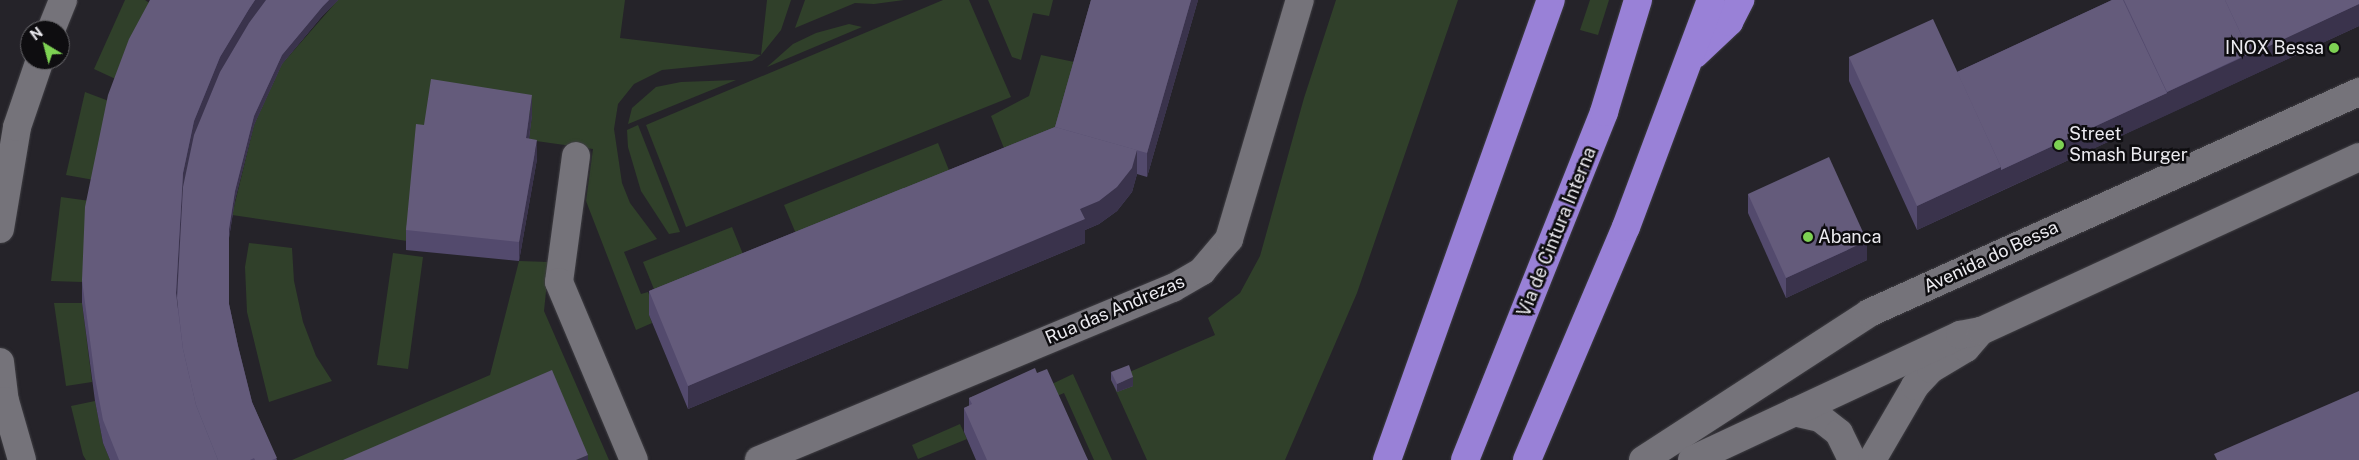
<!DOCTYPE html>
<style>
body{margin:0}
#map{position:relative;width:2359px;height:460px;overflow:hidden;background:#252329;font-family:"Public Sans",sans-serif}
div>[style]{position:absolute}
[style*='--x']{left:calc(var(--x)*1px);top:calc(var(--y)*1px);width:calc(var(--w)*1px);rotate:calc(var(--a)*1deg)}
.green>*{inset:0;background:#30402a}
.roads{filter:drop-shadow(0 0 1px #3f3e43) drop-shadow(0 0 1px #3f3e43)}
.street>*{height:28px;margin:-14px;padding:0 14px;transform-origin:14px;border-radius:14px;background:#75737a}
.secondary>*{height:28px;margin:-14px;padding:0 14px;transform-origin:14px;border-radius:14px;background:#75737a}
.highway>*{height:28px;margin:-14px;padding:0 14px;transform-origin:14px;border-radius:14px;background:#9981d7}
.wall>*{inset:0;background:#534a6d}
.shaded-wall>*{inset:0;background:#3a334c}
.building>*{inset:0;background:#645b7b}
.dots>*{width:14px;height:14px;translate:-50% -50%;box-sizing:border-box;border:2px solid #0e0d10;border-radius:50%}
span{translate:-50% -50%;white-space:nowrap;text-align:center;line-height:1.15;-webkit-text-stroke:5px #0e0d10;paint-order:stroke}
.poi-label{font-size:18px;color:#ecebf0}
.right{translate:-100% -50%;text-align:right}
.left{translate:0 -50%;text-align:left}
.street-label{font-size:18px;color:#ecebf0}
.north{position:absolute;left:20px;top:20px;width:50px;height:50px;box-sizing:border-box;background:#0e0d10;border:1px solid #67666a;border-radius:50%;rotate:323deg;font-size:14px;font-weight:700;line-height:20px;text-align:center;color:#ecebf0}
.north::after{content:'';display:block;margin:auto;width:18px;height:22px;background:#7dd153;clip-path:polygon(50% 0,100% 100%,50% 72%,0 100%)}
</style>
<div id="map">
<div class="green">
<div style="clip-path:polygon(125px 0,145px 0,158px 9px,122px 82px,94px 69px)"></div>
<div style="clip-path:polygon(338px 0,625px 0,620px 38px,761px 55px,767px 0,791px 0,781px 30px,761px 55px,752px 61px,662px 70px,634px 84px,618px 104px,614px 129px,622px 183px,630px 203px,657px 239px,624px 252px,641px 294px,648px 292px,656px 312px,649px 315px,652px 323px,636px 330px,586px 201px,593px 149px,529px 140px,532px 115px,407px 241px,232px 215px,254px 125px,282px 64px)"></div>
<div style="clip-path:polygon(805px 0,904px 0,874px 4px,855px 3px,795px 28px)"></div>
<div style="clip-path:polygon(943px 0,969px 0,1011px 97px,686px 227px,646px 125px)"></div>
<div style="clip-path:polygon(988px 0,1053px 0,1049px 16px,1033px 13px,1021px 60px,1012px 57px)"></div>
<div style="clip-path:polygon(1336px 0,1458px 0,1357px 293px,1285px 460px,1147px 460px,1111px 380px,1215px 335px,1208px 318px,1240px 293px,1260px 256px,1304px 98px)"></div>
<div style="clip-path:polygon(1590px 0,1609px 0,1598px 35px,1580px 30px)"></div>
<div style="clip-path:polygon(849px 24px,862px 27px,767px 67px,793px 44px,816px 33px)"></div>
<div style="clip-path:polygon(1041px 55px,1079px 63px,1055px 151px,1012px 168px,991px 116px,1029px 96px)"></div>
<div style="clip-path:polygon(736px 80px,628px 124px,632px 108px,656px 87px,681px 82px)"></div>
<div style="clip-path:polygon(85px 92px,114px 103px,94px 180px,66px 175px)"></div>
<div style="clip-path:polygon(638px 125px,680px 232px,669px 234px,641px 191px,628px 147px,627px 130px)"></div>
<div style="clip-path:polygon(938px 143px,957px 190px,804px 253px,784px 205px)"></div>
<div style="clip-path:polygon(61px 197px,90px 201px,83px 282px,51px 281px)"></div>
<div style="clip-path:polygon(732px 227px,751px 274px,662px 309px,643px 262px)"></div>
<div style="clip-path:polygon(249px 243px,292px 248px,294px 281px,303px 322px,316px 356px,332px 381px,269px 402px,247px 312px,245px 267px)"></div>
<div style="clip-path:polygon(393px 253px,423px 257px,408px 369px,377px 365px)"></div>
<div style="clip-path:polygon(519px 261px,549px 262px,544px 311px,609px 460px,292px 460px,490px 375px)"></div>
<div style="clip-path:polygon(54px 303px,82px 303px,92px 382px,66px 386px)"></div>
<div style="clip-path:polygon(1073px 374px,1112px 460px,1094px 460px,1064px 393px,1050px 399px,1035px 392px)"></div>
<div style="clip-path:polygon(95px 401px,103px 443px,110px 460px,86px 460px,83px 455px,71px 406px)"></div>
<div style="clip-path:polygon(960px 424px,967px 439px,918px 459px,912px 445px)"></div>
</div>
<div class="roads">
<div class="street">
<div style="--x:576;--y:156;--w:127;--a:97.7"></div>
<div style="--x:559;--y:282;--w:193;--a:67.2"></div>
<div style="--x:1794;--y:412;--w:27;--a:13"></div>
<div style="--x:1820;--y:418;--w:24;--a:38"></div>
<div style="--x:1839;--y:433;--w:30;--a:64"></div>
<div style="--x:759;--y:460;--w:448;--a:-22.6"></div>
<div style="--x:1173;--y:288;--w:34;--a:-30"></div>
<div style="--x:1202;--y:271;--w:42;--a:-49.8"></div>
<div style="--x:1229;--y:239;--w:249;--a:-73.5"></div>
<div style="--x:1872;--y:460;--w:86;--a:-59.8"></div>
<div style="--x:1915;--y:386;--w:23;--a:-47"></div>
<div style="--x:1931;--y:369;--w:41;--a:-31"></div>
<div style="--x:1966;--y:348;--w:23;--a:-49"></div>
</div>
<div class="secondary">
<div style="--x:51;--y:30;--w:32;--a:-68"></div>
<div style="--x:0;--y:229;--w:103;--a:-80.5"></div>
<div style="--x:17;--y:127;--w:71;--a:-71.1"></div>
<div style="--x:0;--y:362;--w:39;--a:83"></div>
<div style="--x:5;--y:401;--w:61;--a:73.9"></div>
<div style="--x:1643;--y:460;--w:270;--a:-33"></div>
<div style="--x:1869;--y:313;--w:538;--a:-24.28"></div>
<div style="--x:1692;--y:460;--w:296;--a:-25"></div>
<div style="--x:1960;--y:335;--w:21;--a:-11"></div>
<div style="--x:1981;--y:331;--w:416;--a:-24.7"></div>
</div>
<div class="highway">
<div style="--x:1695;--y:54;--w:47;--a:-43.3"></div>
<div style="--x:1729;--y:22;--w:25;--a:-63"></div>
<div style="--x:1387;--y:460;--w:488;--a:-70.4"></div>
<div style="--x:1465;--y:460;--w:375;--a:-68.2"></div>
<div style="--x:1604;--y:112;--w:117;--a:-73.1"></div>
<div style="--x:1527;--y:460;--w:253;--a:-67"></div>
<div style="--x:1626;--y:227;--w:242;--a:-69.5"></div>
</div>
</div>
<div class="wall">
<div style="clip-path:polygon(150px 0,338px 0,323px 15px,282px 64px,254px 125px,235px 200px,229px 238px,229px 304px,238px 346px,252px 402px,277px 460px,110px 460px,103px 443px,95px 401px,82px 303px,82px 280px)"></div>
<div style="clip-path:polygon(1091px 0,1198px 0,1147px 177px,1137px 174px,1132px 192px,1117px 211px,1099px 224px,1085px 230px,1085px 243px,688px 409px,649px 315px,649px 291px,1055px 127px)"></div>
<div style="clip-path:polygon(2112px 0,2359px 0,2359px 26px,1917px 230px,1849px 81px,1849px 57px,1957px 72px)"></div>
<div style="clip-path:polygon(532px 115px,529px 139px,537px 159px,519px 261px,406px 250px,406px 230px,424px 125px)"></div>
<div style="clip-path:polygon(1748px 194px,1867px 260px,1786px 298px,1748px 213px)"></div>
<div style="clip-path:polygon(1111px 372px,1133px 386px,1117px 392px,1111px 380px)"></div>
<div style="clip-path:polygon(1037px 373px,1088px 460px,976px 460px,964px 432px,964px 408px,969px 406px,969px 398px)"></div>
</div>
<div class="shaded-wall">
<div style="clip-path:polygon(255px 0,273px 0,177px 311px,176px 293px,183px 173px,194px 121px,220px 57px,249px 9px)"></div>
<div style="clip-path:polygon(329px 0,338px 0,323px 15px,282px 64px,254px 125px,235px 200px,229px 238px,229px 229px,235px 191px,254px 116px,282px 55px,323px 6px)"></div>
<div style="clip-path:polygon(1191px 0,1198px 0,1147px 177px,1147px 153px)"></div>
<div style="clip-path:polygon(2359px 4px,2359px 26px,2167px 115px,2167px 92px)"></div>
<div style="clip-path:polygon(2167px 93px,2167px 115px,2001px 191px,2001px 170px)"></div>
<div style="clip-path:polygon(532px 95px,532px 115px,526px 158px,526px 138px)"></div>
<div style="clip-path:polygon(537px 140px,537px 159px,519px 261px,519px 242px)"></div>
<div style="clip-path:polygon(1137px 150px,1137px 174px,1132px 192px,1117px 211px,1099px 224px,1085px 230px,1085px 243px,688px 409px,688px 386px,1080px 209px)"></div>
<div style="clip-path:polygon(2001px 167px,2001px 191px,1917px 230px,1917px 206px)"></div>
<div style="clip-path:polygon(1867px 241px,1867px 260px,1786px 298px,1786px 278px)"></div>
<div style="clip-path:polygon(1133px 377px,1133px 386px,1117px 392px,1117px 384px)"></div>
<div style="clip-path:polygon(588px 455px,588px 460px,576px 460px)"></div>
</div>
<div class="building">
<div style="clip-path:polygon(150px 0,255px 0,249px 9px,220px 57px,194px 121px,183px 173px,176px 293px,183px 349px,196px 405px,218px 460px,119px 460px,103px 420px,95px 378px,82px 280px,85px 207px,108px 95px,129px 39px)"></div>
<div style="clip-path:polygon(266px 0,329px 0,323px 6px,282px 55px,254px 116px,235px 191px,229px 229px,229px 304px,238px 346px,252px 402px,277px 458px,272px 460px,255px 460px,254px 458px,250px 460px,218px 460px,196px 405px,183px 349px,177px 298px,183px 187px,194px 135px,220px 72px,249px 23px)"></div>
<div style="clip-path:polygon(1091px 0,1191px 0,1147px 153px,1055px 127px)"></div>
<div style="clip-path:polygon(2112px 0,2123px 0,2167px 93px,2001px 170px,2001px 167px,1957px 72px)"></div>
<div style="clip-path:polygon(2124px 0,2225px 0,2250px 53px,2167px 92px)"></div>
<div style="clip-path:polygon(2225px 0,2359px 0,2359px 4px,2250px 55px,2250px 53px)"></div>
<div style="clip-path:polygon(1933px 19px,2001px 167px,1917px 206px,1849px 57px)"></div>
<div style="clip-path:polygon(431px 79px,532px 95px,526px 138px,537px 140px,519px 242px,406px 230px,416px 124px,424px 125px)"></div>
<div style="clip-path:polygon(1055px 127px,1137px 150px,1132px 168px,1117px 187px,1099px 201px,1080px 209px,1085px 219px,688px 386px,649px 291px)"></div>
<div style="clip-path:polygon(1829px 157px,1867px 241px,1786px 278px,1748px 194px)"></div>
<div style="clip-path:polygon(1129px 365px,1133px 377px,1117px 384px,1111px 372px)"></div>
<div style="clip-path:polygon(1035px 368px,1037px 373px,1047px 369px,1088px 460px,987px 460px,964px 408px,972px 404px,969px 398px)"></div>
<div style="clip-path:polygon(552px 370px,588px 455px,576px 460px,343px 460px)"></div>
<div style="clip-path:polygon(2359px 391px,2359px 460px,2217px 460px,2214px 454px)"></div>
</div>
<div class="dots">
<div style="left:2334px;top:48px;background:#7dd153"></div>
<div style="left:2059px;top:145px;background:#7dd153"></div>
<div style="left:1808px;top:237px;background:#7dd153"></div>
</div>
<div class="poi-label">
<span class="right" style="left:2324px;top:48px">INOX Bessa</span>
<span class="left" style="left:2069px;top:145px">Street<br>Smash Burger</span>
<span class="left" style="left:1818px;top:237px">Abanca</span>
</div>
<div class="street-label">
<span style="left:1557px;top:232px;rotate:-68deg">Via de Cintura Interna</span>
<span style="left:1991px;top:257px;rotate:-25deg">Avenida do Bessa</span>
<span style="left:1115px;top:310px;rotate:-23deg">Rua das Andrezas</span>
</div>
<div class="north">N</div>
</div>
